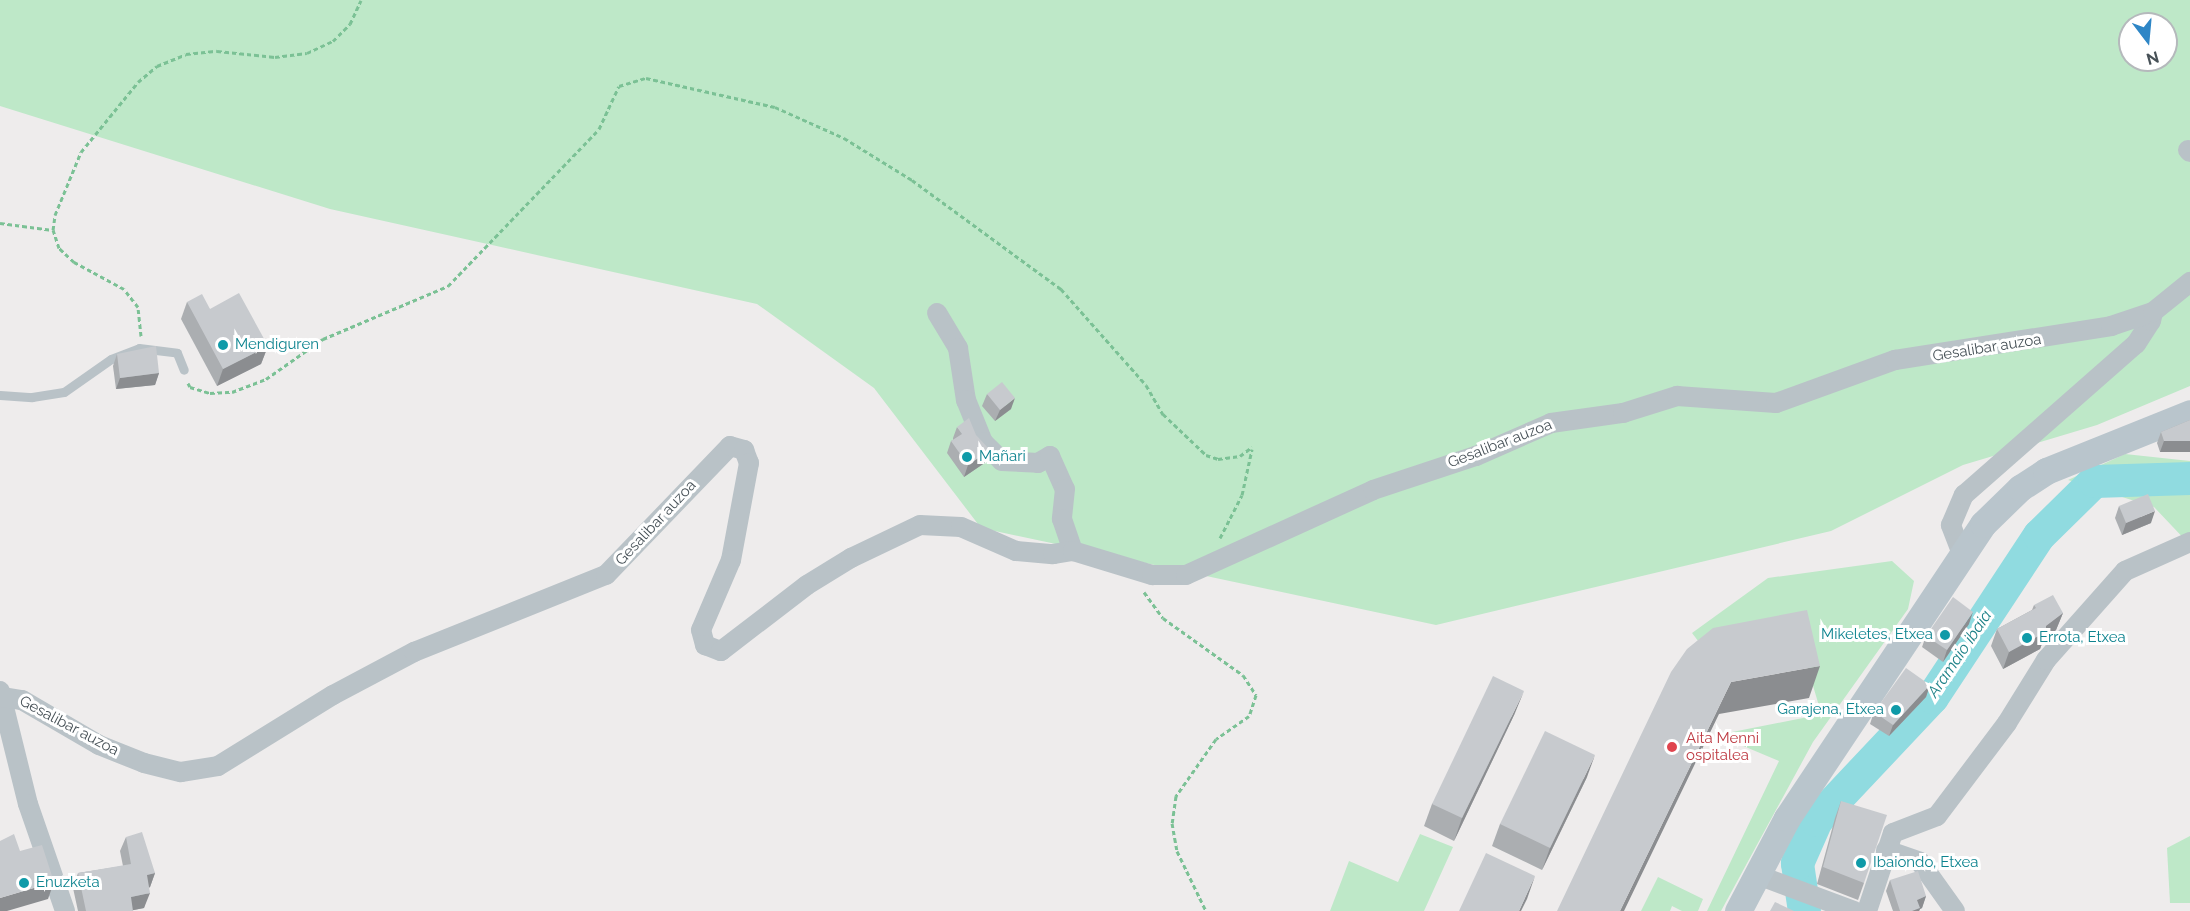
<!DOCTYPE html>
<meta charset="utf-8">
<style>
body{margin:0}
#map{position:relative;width:2190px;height:911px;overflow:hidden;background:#eeecec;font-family:Raleway,sans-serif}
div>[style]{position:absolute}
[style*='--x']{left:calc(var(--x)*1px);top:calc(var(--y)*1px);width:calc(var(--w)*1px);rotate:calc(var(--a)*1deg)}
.green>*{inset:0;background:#bee8c8}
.river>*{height:33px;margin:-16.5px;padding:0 16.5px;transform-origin:16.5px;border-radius:16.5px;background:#90dbe0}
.path>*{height:3px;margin-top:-1.5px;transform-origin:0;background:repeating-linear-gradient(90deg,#7bc195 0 4.5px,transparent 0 7.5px)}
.service>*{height:9px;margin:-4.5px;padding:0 4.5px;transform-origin:4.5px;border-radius:4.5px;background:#b9c2c7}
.minor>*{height:20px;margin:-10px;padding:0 10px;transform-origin:10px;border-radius:10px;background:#b9c2c7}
.secondary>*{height:27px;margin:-13.5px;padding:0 13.5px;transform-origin:13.5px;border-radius:13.5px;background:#b9c5cc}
.wall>*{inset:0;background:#abaeb1}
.shaded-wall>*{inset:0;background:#8b8d90}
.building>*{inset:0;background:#c7cace}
.dots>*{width:16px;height:16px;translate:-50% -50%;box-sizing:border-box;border:3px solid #fff;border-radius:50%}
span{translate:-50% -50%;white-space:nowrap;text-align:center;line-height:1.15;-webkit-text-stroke:6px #fff;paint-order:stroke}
.culture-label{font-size:15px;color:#0d838f}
.left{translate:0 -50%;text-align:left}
.right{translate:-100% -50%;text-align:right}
.street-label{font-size:15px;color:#475157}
.health-label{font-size:15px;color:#be3a42}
.water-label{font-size:16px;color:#1c8087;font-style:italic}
.north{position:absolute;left:2118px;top:12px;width:60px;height:60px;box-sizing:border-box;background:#fff;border:2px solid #b5b9bc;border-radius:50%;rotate:164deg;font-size:16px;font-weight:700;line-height:24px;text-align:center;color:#475157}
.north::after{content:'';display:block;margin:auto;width:21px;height:27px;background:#2e86c6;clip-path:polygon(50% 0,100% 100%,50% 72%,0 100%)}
</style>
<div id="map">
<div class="green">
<div style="clip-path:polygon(evenodd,0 0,2190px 0,2190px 386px,2097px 425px,1963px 465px,1831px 531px,1436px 625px,981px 528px,874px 388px,757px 304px,330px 209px,0 106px,0 0,2130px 24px,2166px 24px,2166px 60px,2130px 60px,2130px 24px)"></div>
<div style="clip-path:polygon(2125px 454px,2190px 461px,2190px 545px,2154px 507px,2068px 480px)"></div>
<div style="clip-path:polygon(1892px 561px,1914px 581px,1908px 609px,1813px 742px,1721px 911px,1707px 911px,1779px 761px,1717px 735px,1813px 716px,1819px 706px,1798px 635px,1708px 654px,1692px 633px,1768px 578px)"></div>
<div style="clip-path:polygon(1420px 834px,1453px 847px,1424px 911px,1330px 911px,1349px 861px,1398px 882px)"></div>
<div style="clip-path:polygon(2190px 836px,2190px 903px,2170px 903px,2167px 848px)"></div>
<div style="clip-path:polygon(1658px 877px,1703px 899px,1698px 911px,1682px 911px,1672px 906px,1670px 911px,1641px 911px)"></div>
</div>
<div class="river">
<div style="--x:1804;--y:911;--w:49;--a:-98.3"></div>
<div style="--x:1797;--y:863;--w:47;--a:-66.2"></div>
<div style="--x:1816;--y:820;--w:169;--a:-46.7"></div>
<div style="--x:1932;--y:697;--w:194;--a:-56.6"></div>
<div style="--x:2039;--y:535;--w:77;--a:-44.5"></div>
<div style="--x:2094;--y:481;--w:96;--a:-1.8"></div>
</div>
<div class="path">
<div style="--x:0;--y:223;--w:53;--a:7.5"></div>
<div style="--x:141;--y:336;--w:29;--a:-96"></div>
<div style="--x:138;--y:307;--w:23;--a:-128"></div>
<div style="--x:124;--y:289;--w:57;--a:-151.6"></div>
<div style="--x:74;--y:262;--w:21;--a:-137"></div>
<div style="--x:59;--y:248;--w:19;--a:-108"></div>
<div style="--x:53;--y:230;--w:15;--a:-82"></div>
<div style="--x:55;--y:215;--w:68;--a:-67.6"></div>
<div style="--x:81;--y:152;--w:90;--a:-50.8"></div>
<div style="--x:138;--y:82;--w:25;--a:-40"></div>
<div style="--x:157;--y:66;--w:31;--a:-22"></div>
<div style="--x:186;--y:54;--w:31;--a:-6"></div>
<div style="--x:217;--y:51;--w:58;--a:5.9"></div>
<div style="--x:275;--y:57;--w:32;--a:-7"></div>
<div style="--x:307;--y:53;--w:29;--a:-25"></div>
<div style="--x:333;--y:41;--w:24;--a:-45"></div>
<div style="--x:350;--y:24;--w:26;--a:-65"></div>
<div style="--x:188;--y:383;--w:4;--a:63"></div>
<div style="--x:190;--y:387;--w:21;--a:17"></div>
<div style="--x:210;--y:393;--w:22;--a:-3"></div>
<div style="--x:232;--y:392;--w:36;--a:-21"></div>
<div style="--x:266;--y:379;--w:70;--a:-35.1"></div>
<div style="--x:323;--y:339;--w:136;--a:-23"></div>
<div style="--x:448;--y:286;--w:218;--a:-46.1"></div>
<div style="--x:599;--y:129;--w:47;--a:-65.1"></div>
<div style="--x:619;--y:86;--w:28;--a:-17"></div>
<div style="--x:646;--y:78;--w:132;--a:12.7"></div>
<div style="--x:775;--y:107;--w:76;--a:24.2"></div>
<div style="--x:844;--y:138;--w:80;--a:31.7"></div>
<div style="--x:912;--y:180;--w:185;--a:36.2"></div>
<div style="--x:1061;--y:289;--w:128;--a:48.5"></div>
<div style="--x:1146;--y:385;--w:34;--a:60"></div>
<div style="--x:1163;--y:414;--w:59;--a:43.6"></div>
<div style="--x:1206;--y:455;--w:13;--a:18"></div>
<div style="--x:1218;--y:459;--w:22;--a:-8"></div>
<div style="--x:1240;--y:456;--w:15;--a:-37"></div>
<div style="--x:1220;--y:538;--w:48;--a:-62.9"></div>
<div style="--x:1242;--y:495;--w:47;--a:-77.7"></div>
<div style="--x:1144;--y:592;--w:32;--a:54"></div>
<div style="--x:1163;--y:618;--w:98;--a:35.5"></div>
<div style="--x:1243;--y:675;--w:24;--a:57"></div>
<div style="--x:1256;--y:695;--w:22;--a:108"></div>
<div style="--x:1249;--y:716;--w:40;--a:145.1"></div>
<div style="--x:1216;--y:739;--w:70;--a:125.1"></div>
<div style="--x:1176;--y:796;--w:27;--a:98"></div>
<div style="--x:1172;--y:823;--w:28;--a:80"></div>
<div style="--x:1177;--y:851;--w:67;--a:64.2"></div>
</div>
<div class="service">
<div style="--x:0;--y:395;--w:32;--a:4"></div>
<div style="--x:32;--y:397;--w:32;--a:-9"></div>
<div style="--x:64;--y:392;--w:57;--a:-35.1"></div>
<div style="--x:111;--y:359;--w:30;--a:-21"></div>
<div style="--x:139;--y:348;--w:38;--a:7"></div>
<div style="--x:177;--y:353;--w:18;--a:68"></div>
</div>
<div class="minor">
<div style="--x:2188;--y:150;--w:3;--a:45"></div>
<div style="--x:937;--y:313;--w:41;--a:59"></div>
<div style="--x:958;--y:348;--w:53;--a:81.3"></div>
<div style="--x:966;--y:400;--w:45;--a:68"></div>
<div style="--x:983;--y:442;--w:27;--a:45"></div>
<div style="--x:1002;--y:461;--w:36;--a:3"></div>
<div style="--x:1038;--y:463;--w:14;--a:-30"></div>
<div style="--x:1050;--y:456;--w:36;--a:66"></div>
<div style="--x:1065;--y:489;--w:30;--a:96"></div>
<div style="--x:1062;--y:519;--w:34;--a:71"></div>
<div style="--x:1962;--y:554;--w:31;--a:-111"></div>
<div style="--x:1951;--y:525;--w:33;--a:-67"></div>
<div style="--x:1964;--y:495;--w:229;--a:-41.3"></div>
<div style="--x:2136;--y:344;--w:27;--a:-57"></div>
<div style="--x:2151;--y:321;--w:9;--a:-77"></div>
<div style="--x:0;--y:691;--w:116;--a:76.1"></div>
<div style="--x:28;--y:804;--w:113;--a:70.9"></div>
<div style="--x:2;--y:697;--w:20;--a:9"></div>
<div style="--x:22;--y:700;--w:89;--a:30.3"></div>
<div style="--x:99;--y:745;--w:48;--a:21.8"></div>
<div style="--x:144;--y:763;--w:38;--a:14"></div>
<div style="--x:181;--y:772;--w:37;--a:-9"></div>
<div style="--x:218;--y:766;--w:135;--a:-31.7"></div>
<div style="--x:333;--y:695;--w:92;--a:-28"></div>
<div style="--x:414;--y:652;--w:207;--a:-21.9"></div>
<div style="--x:606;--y:575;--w:179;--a:-46.1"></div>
<div style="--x:730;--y:446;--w:15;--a:16"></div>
<div style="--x:744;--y:450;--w:14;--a:69"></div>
<div style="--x:749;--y:463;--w:99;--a:100.5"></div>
<div style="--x:731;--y:560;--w:76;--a:113.2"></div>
<div style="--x:701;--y:630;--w:16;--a:75"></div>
<div style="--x:705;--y:645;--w:17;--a:21"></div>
<div style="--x:721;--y:651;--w:108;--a:-37.5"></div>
<div style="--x:807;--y:585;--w:52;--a:-31.5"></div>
<div style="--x:851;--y:558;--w:76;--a:-25.6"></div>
<div style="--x:920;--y:525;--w:41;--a:2.8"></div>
<div style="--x:961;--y:527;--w:60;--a:23.6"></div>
<div style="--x:1016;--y:551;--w:37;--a:5"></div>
<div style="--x:1053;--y:554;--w:20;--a:-9"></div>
<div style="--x:1073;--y:551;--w:83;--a:16.9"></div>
<div style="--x:1152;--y:575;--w:34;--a:0"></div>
<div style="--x:1186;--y:575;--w:205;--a:-24.4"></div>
<div style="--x:1373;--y:490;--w:108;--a:-18.3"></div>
<div style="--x:1476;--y:456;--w:82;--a:-23.7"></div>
<div style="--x:1551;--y:423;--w:73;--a:-7.9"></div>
<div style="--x:1623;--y:413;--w:57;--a:-17.5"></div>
<div style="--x:1677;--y:396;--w:99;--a:4"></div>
<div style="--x:1776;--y:403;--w:127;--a:-19.9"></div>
<div style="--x:1895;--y:360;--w:219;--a:-8.9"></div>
<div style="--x:2111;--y:326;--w:44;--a:-18.4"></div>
<div style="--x:2153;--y:312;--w:48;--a:-39"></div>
<div style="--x:1886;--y:850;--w:36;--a:19"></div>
<div style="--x:1920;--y:862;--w:60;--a:54.5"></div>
<div style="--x:1755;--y:874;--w:106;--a:20.5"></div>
<div style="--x:1867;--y:911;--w:82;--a:-71.6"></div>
<div style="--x:1893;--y:833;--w:47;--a:-21.1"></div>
<div style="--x:1937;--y:816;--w:116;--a:-53"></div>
<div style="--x:2007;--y:723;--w:74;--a:-58.2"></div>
<div style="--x:2046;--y:660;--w:119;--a:-48.4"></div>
<div style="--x:2125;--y:571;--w:71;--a:-24"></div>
</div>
<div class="secondary">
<div style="--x:1738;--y:911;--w:105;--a:-62.2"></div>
<div style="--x:1787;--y:818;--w:353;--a:-56.3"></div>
<div style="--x:1983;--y:524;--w:52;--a:-44.2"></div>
<div style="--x:2020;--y:488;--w:31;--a:-33"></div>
<div style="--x:2046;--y:471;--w:155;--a:-21.9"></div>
</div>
<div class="wall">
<div style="clip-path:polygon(187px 302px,210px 309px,268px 346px,261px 364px,217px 386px,181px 319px)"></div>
<div style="clip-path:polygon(117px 354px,159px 373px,155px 385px,116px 389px,113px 366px)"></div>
<div style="clip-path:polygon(987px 394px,1011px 409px,995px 421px,982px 406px)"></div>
<div style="clip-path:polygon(2190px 420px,2190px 452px,2160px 452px,2157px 443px,2161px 432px)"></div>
<div style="clip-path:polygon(957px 427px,986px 462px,964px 477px,947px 453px,951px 441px,953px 440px,953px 438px)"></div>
<div style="clip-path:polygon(2119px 506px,2151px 523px,2122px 535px,2115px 518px)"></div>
<div style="clip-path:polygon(2034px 605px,2063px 613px,2056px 630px,2043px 641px,2040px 649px,2003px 669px,1991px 646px,1997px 629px,2032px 610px)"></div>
<div style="clip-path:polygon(1969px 624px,1943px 662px,1922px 647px,1926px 636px)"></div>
<div style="clip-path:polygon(1930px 685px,1926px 697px,1889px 736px,1870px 724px,1874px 712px)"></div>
<div style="clip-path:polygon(1515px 713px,1454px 841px,1424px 826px,1432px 804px)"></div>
<div style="clip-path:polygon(1587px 777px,1542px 870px,1492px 846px,1500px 824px)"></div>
<div style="clip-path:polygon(1841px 801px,1864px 883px,1858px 900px,1817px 884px,1835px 818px)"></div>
<div style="clip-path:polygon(126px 837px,155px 873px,150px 887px,149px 888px,144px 908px,133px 910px,133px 911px,78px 911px,73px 888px,78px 873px,123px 866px,120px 851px)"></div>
<div style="clip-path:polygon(1890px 880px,1926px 896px,1922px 908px,1920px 909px,1919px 911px,1893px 911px,1886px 891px)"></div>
</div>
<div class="shaded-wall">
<div style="clip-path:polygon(268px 346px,261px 364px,217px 386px,223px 369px)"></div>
<div style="clip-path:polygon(159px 373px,155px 385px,116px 389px,120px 378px)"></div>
<div style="clip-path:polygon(1015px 398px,1011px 409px,995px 421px,1000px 410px)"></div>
<div style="clip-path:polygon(2164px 441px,2190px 441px,2190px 452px,2160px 452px)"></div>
<div style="clip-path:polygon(990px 450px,986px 462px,964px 477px,968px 465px)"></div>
<div style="clip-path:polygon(2155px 511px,2151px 523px,2122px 535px,2126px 523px)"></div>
<div style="clip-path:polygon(1973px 612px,1969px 624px,1943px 662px,1947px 650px)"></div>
<div style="clip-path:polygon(2063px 613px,2056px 630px,2043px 641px,2040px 649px,2003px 669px,2009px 652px)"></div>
<div style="clip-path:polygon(1820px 666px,1809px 698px,1719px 714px,1624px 911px,1620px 911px,1731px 682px)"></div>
<div style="clip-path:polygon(1930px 685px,1926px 697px,1889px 736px,1893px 725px)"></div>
<div style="clip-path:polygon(1524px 691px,1515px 713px,1454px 841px,1462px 818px)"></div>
<div style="clip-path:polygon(1595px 755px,1587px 777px,1542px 870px,1550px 848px)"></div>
<div style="clip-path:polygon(155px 873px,150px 887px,141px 890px,147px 875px)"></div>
<div style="clip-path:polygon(1535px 876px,1527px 899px,1521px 911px,1519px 911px)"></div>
<div style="clip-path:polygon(54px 882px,48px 899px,7px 911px,0 911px,0 898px)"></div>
<div style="clip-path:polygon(150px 893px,144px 908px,129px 911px,131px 897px)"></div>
<div style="clip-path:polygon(1926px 896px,1922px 908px,1920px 909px,1919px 911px,1912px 911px,1917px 900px)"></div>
</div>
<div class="building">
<div style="clip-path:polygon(239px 293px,268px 346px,223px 369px,187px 302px,202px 294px,210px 309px)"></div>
<div style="clip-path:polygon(156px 346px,159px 373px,120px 378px,117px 354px)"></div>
<div style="clip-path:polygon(1002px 382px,1015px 398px,1000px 410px,987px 394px)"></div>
<div style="clip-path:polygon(969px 418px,976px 435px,990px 450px,968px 465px,951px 441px,962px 434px,957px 427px)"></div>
<div style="clip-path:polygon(2190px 420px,2190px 441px,2164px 441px,2161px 432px)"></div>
<div style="clip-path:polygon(2148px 494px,2155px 511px,2126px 523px,2119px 506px)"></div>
<div style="clip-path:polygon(2053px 595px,2063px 613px,2046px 626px,2046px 632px,2009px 652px,1997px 629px,2036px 608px,2034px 605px)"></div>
<div style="clip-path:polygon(1953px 597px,1973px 612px,1947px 650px,1926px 636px)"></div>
<div style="clip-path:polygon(1807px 610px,1820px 666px,1731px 682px,1620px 911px,1557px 911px,1671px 672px,1687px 649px,1713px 628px)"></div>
<div style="clip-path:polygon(1906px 668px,1930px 685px,1893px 725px,1874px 712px)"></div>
<div style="clip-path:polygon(1493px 676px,1524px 691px,1462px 818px,1432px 804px)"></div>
<div style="clip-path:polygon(1545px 731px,1595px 755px,1550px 848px,1500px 824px)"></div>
<div style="clip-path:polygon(1841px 801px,1887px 815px,1864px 883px,1823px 867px)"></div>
<div style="clip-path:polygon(142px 832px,155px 873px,147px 875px,150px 893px,131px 897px,133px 911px,86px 911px,78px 873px,131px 864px,126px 837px)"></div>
<div style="clip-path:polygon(14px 834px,20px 851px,42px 845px,54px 882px,0 898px,0 841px)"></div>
<div style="clip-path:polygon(1486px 853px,1535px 876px,1519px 911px,1459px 911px)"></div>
<div style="clip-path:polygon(1918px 871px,1926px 896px,1917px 900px,1920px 908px,1912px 911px,1900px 911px,1890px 880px)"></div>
<div style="clip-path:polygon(1775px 902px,1794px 911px,1770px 911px)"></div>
</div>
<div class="dots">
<div style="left:223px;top:345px;background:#0f9aa8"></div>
<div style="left:967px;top:457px;background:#0f9aa8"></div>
<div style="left:1945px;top:635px;background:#0f9aa8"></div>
<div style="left:2027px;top:638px;background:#0f9aa8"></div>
<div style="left:1896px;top:710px;background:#0f9aa8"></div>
<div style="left:1672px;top:747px;background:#e0444e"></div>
<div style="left:1861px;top:863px;background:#0f9aa8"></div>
<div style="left:24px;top:883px;background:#0f9aa8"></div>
</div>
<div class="culture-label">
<span class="left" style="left:235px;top:345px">Mendiguren</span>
<span class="left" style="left:979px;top:457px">Mañari</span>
<span class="right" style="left:1933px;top:635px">Mikeletes, Etxea</span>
<span class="left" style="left:2039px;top:638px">Errota, Etxea</span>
<span class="right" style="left:1884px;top:710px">Garajena, Etxea</span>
<span class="left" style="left:1873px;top:863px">Ibaiondo, Etxea</span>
<span class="left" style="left:36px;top:883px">Enuzketa</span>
</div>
<div class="street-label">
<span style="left:1987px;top:348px;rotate:-9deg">Gesalibar auzoa</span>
<span style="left:1500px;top:444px;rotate:-21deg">Gesalibar auzoa</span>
<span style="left:656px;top:523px;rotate:-47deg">Gesalibar auzoa</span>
<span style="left:69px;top:726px;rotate:28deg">Gesalibar auzoa</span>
</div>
<div class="health-label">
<span class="left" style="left:1686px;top:747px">Aita Menni<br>ospitalea</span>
</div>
<div class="water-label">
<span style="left:1960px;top:654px;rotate:-56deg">Aramaio ibaia</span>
</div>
<div class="north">N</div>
</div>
